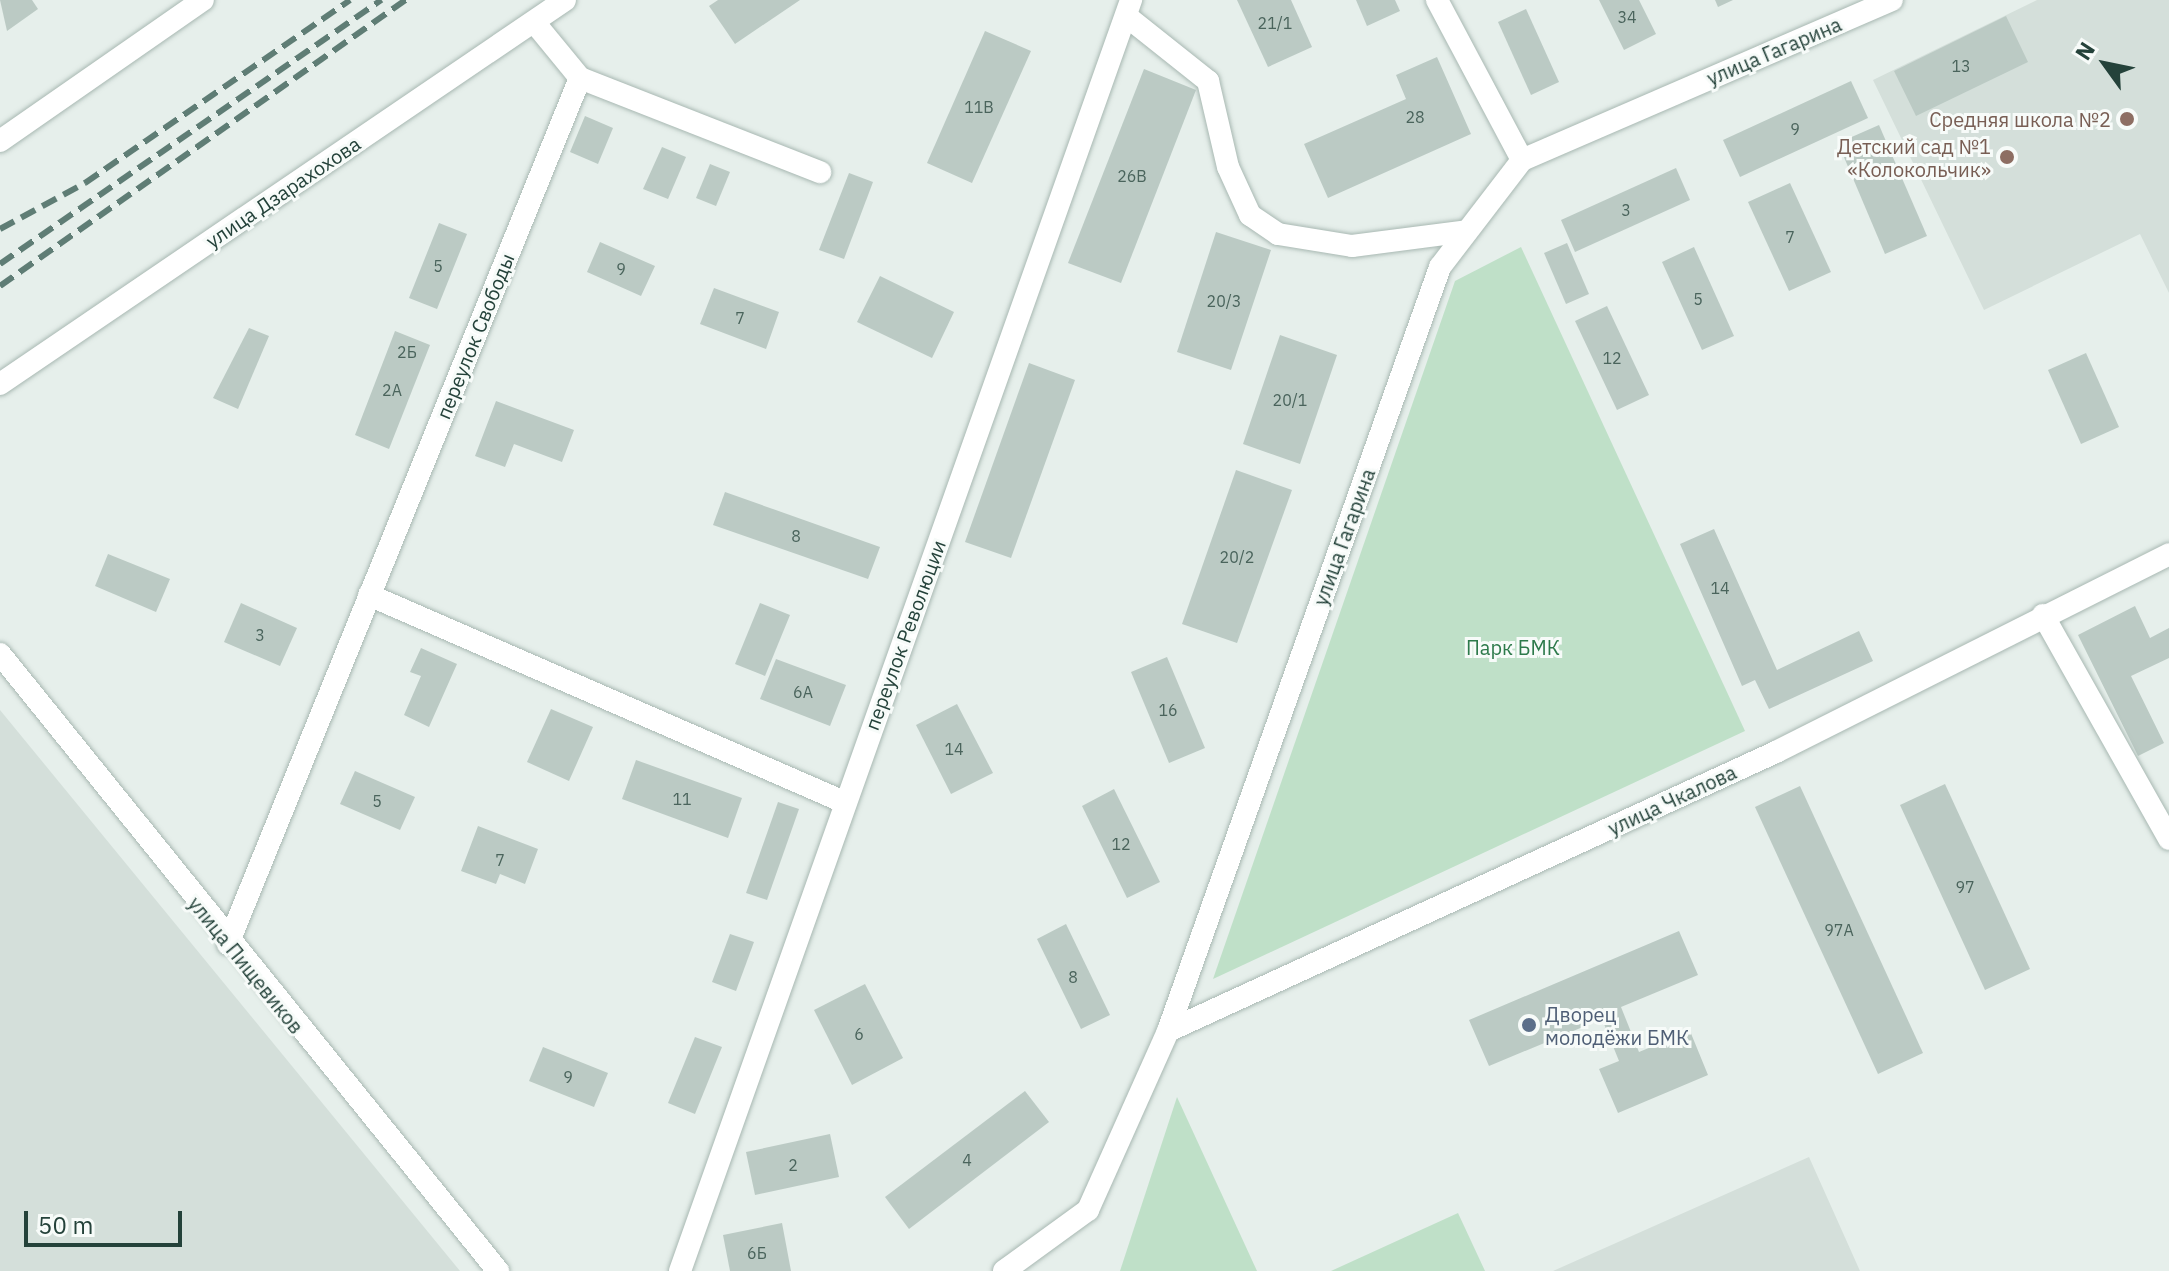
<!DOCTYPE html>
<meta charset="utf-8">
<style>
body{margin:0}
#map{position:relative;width:2169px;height:1271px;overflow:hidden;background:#e6efeb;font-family:"IBM Plex Sans",sans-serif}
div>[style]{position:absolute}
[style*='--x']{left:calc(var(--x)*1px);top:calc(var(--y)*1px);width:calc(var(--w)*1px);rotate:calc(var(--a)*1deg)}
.built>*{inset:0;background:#d4dfda}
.green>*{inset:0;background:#bfe0c8}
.building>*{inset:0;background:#bbcac4}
.roads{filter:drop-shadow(0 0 2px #a8b8b2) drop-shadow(0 0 2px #a8b8b2)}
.minor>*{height:22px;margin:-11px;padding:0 11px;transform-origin:11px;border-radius:11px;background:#fff}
.rail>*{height:6px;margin-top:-3px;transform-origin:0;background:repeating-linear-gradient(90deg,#5f7d75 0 16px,transparent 0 24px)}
.dots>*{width:22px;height:22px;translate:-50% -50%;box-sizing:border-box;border:4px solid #f7fbf9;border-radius:50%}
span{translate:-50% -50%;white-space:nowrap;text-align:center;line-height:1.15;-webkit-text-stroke:6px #f7fbf9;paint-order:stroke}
.number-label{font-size:16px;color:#4a645c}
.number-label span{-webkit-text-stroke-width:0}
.street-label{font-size:20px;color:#24423a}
.education-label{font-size:20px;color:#785e54}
.right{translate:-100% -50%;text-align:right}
.park-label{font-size:20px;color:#2d7a4b}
.service-label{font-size:20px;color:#4e5e75}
.left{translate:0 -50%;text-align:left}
.north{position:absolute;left:2065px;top:24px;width:80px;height:80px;-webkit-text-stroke:6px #f7fbf9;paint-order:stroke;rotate:303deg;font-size:22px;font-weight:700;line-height:32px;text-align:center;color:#24423a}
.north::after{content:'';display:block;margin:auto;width:28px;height:36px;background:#24423a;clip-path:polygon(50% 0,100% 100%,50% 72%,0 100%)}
.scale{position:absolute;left:24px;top:1211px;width:158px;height:36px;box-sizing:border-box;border:4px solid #24423a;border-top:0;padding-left:10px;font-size:24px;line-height:28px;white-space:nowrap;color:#24423a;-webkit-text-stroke:6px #f7fbf9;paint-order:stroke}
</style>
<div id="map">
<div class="built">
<div style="clip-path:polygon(2037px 0,2169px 0,2169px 293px,2140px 234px,1984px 310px,1873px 80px)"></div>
<div style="clip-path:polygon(0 710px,460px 1271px,0 1271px)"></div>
<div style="clip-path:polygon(1809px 1157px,1860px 1271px,1552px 1271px,1553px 1271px)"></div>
</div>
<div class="green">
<div style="clip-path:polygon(1521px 247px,1745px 731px,1213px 979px,1455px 281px)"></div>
<div style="clip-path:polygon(1177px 1097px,1257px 1271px,1120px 1271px)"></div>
<div style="clip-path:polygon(1458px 1213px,1485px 1271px,1331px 1271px)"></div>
</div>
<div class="building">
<div style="clip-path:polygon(0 0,32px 0,38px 9px,7px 31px)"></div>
<div style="clip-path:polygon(718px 0,800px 0,735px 44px,709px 6px)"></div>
<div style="clip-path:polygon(1237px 0,1291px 0,1312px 47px,1268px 67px)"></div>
<div style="clip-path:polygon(1356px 0,1395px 0,1400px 11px,1367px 26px)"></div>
<div style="clip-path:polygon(1599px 0,1639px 0,1656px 34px,1624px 50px)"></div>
<div style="clip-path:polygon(1715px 0,1733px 0,1718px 7px)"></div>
<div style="clip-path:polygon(1526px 9px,1559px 82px,1531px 95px,1498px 22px)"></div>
<div style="clip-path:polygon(2006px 16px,2028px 62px,1916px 116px,1894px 71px)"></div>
<div style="clip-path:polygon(985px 31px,1031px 51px,972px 183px,927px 163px)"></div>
<div style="clip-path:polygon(1437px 57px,1471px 134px,1328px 198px,1304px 144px,1406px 99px,1396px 75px)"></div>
<div style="clip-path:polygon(1144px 69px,1196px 90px,1121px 283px,1068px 263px)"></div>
<div style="clip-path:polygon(1851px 81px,1868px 118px,1740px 177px,1723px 140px)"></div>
<div style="clip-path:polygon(585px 116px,613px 128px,598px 164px,570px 152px)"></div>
<div style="clip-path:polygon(1879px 125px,1927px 236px,1885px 254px,1838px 143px)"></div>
<div style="clip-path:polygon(662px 147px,686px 157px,668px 199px,643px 189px)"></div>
<div style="clip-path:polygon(710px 164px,730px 172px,716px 206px,696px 198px)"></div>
<div style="clip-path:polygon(1676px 168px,1690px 200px,1575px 252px,1561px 220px)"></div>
<div style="clip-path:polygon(849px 173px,873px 182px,844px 259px,819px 250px)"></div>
<div style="clip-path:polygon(1790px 183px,1831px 272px,1789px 291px,1748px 202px)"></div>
<div style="clip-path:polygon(439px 223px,467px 234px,437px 309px,409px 298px)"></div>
<div style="clip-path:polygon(1216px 232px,1271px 250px,1231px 370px,1177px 352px)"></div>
<div style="clip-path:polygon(600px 242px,655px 266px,641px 296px,587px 272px)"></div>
<div style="clip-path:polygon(1567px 243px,1589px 294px,1566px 304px,1544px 253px)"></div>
<div style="clip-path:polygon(1694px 247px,1734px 336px,1702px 350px,1662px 262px)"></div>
<div style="clip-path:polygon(880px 276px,954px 312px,932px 358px,857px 322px)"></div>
<div style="clip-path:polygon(714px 288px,779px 312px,766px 349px,700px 324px)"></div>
<div style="clip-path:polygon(1607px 306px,1649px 395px,1617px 410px,1575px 321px)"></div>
<div style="clip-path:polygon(249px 328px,269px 336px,238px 409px,213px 398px)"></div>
<div style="clip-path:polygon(395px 331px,430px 345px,389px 449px,355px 435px)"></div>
<div style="clip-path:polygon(1280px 335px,1337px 355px,1300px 464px,1243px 444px)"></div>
<div style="clip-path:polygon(2086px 353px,2119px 427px,2081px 444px,2048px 370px)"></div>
<div style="clip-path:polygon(1029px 363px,1075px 380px,1011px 558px,965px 542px)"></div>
<div style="clip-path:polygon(496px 401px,574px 430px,562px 462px,514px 444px,505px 467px,475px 456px)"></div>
<div style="clip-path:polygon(1236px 470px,1292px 490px,1237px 643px,1182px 624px)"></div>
<div style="clip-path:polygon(725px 492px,880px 547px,868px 579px,713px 525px)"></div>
<div style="clip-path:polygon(1714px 529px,1777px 670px,1859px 631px,1873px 661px,1769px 709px,1755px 680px,1742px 686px,1680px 544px)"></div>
<div style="clip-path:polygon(108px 554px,170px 579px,156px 612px,95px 586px)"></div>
<div style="clip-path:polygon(241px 603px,297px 628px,280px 666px,224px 642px)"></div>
<div style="clip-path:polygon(760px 603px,790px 615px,765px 676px,735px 664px)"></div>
<div style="clip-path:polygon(2135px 606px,2150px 638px,2169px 628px,2169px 658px,2131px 676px,2164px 743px,2138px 756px,2078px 635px)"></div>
<div style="clip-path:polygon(421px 648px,457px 664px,429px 727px,404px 715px,421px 676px,410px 672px)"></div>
<div style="clip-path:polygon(1167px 657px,1205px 748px,1169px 763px,1131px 672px)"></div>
<div style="clip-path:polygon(776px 659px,846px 685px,830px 726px,760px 699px)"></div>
<div style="clip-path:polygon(957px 704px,993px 773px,951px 794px,916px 725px)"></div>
<div style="clip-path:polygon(551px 709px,593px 727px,569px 781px,527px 762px)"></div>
<div style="clip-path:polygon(636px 760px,742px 798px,728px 838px,622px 799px)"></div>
<div style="clip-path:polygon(355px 771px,415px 797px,400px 830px,340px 804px)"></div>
<div style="clip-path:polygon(1945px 784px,2030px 969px,1985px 990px,1900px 805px)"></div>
<div style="clip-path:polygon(1800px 786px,1923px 1053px,1878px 1074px,1755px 807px)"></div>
<div style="clip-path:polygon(1114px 789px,1160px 882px,1127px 898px,1082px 806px)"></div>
<div style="clip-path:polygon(778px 802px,799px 809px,767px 900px,746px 893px)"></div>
<div style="clip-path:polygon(478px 826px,538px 849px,525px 884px,500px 874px,496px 884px,461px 871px)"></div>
<div style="clip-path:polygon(1066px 924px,1110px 1015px,1081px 1029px,1037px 939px)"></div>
<div style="clip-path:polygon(1679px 931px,1698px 975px,1621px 1007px,1639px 1052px,1690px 1031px,1708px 1075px,1618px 1113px,1599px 1069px,1619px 1061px,1602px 1019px,1489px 1066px,1469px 1020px)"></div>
<div style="clip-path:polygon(730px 934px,754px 942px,736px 991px,712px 982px)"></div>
<div style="clip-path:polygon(865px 984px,903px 1058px,852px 1085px,814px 1010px)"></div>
<div style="clip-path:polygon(695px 1037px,722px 1047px,695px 1114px,668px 1103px)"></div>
<div style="clip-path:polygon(543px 1047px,608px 1073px,594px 1107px,529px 1081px)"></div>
<div style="clip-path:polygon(1025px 1091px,1049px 1122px,909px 1229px,885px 1197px)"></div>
<div style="clip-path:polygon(830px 1134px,839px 1177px,755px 1195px,746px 1152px)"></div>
<div style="clip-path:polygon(782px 1223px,791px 1271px,730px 1271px,723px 1235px)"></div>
</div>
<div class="roads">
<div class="minor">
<div style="--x:1437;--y:0;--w:181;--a:62"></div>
<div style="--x:1130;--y:19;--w:100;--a:38.5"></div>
<div style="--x:1208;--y:81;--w:88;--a:76.9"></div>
<div style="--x:1228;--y:167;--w:53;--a:65.4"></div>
<div style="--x:1250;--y:215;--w:34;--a:34"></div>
<div style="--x:1278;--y:234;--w:75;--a:9.2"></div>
<div style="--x:1352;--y:246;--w:116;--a:-7.4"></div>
<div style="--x:580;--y:78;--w:258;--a:21.4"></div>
<div style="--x:0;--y:141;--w:247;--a:-34.8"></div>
<div style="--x:0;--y:384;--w:683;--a:-34.2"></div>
<div style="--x:369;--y:595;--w:518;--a:23.55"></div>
<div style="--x:2043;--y:615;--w:257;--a:60.6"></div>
<div style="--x:0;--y:654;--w:793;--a:51.09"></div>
<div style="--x:228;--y:944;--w:935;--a:-67.88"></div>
<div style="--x:580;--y:78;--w:72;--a:-129.4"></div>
<div style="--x:1168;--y:1031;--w:669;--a:-24.65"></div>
<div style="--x:1776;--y:752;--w:440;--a:-26.7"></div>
<div style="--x:680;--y:1271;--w:1349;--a:-70.46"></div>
<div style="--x:1004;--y:1271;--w:104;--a:-36"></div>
<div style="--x:1088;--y:1210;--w:196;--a:-65.9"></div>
<div style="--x:1168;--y:1031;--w:811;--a:-70.4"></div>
<div style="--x:1440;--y:267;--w:135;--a:-52.5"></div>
<div style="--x:1522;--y:160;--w:403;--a:-23.4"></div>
</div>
</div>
<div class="rail">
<div style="--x:0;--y:229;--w:97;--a:-28.4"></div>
<div style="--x:85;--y:183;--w:322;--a:-34.6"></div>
<div style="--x:0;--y:264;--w:464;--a:-34.7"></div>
<div style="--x:0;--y:286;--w:497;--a:-35.2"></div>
</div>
<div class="dots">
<div style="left:2127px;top:119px;background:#8d6e63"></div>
<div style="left:2007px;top:157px;background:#8d6e63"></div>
<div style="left:1529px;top:1025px;background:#5c6f8a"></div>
</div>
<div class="number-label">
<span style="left:1627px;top:17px">34</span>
<span style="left:1275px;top:23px">21/1</span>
<span style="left:1961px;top:66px">13</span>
<span style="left:979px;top:107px">11В</span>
<span style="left:1415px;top:117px">28</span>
<span style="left:1795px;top:129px">9</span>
<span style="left:1132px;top:176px">26В</span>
<span style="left:1626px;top:210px">3</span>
<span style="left:1790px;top:237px">7</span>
<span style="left:438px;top:266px">5</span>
<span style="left:621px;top:269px">9</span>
<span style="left:1698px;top:299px">5</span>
<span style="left:1224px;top:301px">20/3</span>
<span style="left:740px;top:318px">7</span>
<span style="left:407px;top:352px">2Б</span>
<span style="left:1612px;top:358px">12</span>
<span style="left:392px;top:390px">2А</span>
<span style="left:1290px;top:400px">20/1</span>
<span style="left:796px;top:536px">8</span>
<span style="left:1237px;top:557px">20/2</span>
<span style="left:1720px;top:588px">14</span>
<span style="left:260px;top:635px">3</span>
<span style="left:803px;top:692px">6А</span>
<span style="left:1168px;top:710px">16</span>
<span style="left:954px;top:749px">14</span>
<span style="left:682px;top:799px">11</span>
<span style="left:377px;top:801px">5</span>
<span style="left:1121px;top:844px">12</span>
<span style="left:500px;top:860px">7</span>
<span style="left:1965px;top:887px">97</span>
<span style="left:1839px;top:930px">97А</span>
<span style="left:1073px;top:977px">8</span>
<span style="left:859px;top:1034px">6</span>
<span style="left:568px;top:1077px">9</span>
<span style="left:967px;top:1160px">4</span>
<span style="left:793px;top:1165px">2</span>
<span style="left:757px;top:1253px">6Б</span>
</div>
<div class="street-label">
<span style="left:1774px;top:51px;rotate:-23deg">улица Гагарина</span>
<span style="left:283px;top:192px;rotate:-34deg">улица Дзарахохова</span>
<span style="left:475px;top:336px;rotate:-68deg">переулок Свободы</span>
<span style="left:1344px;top:537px;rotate:-70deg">улица Гагарина</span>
<span style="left:905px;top:635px;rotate:-70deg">переулок Революции</span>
<span style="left:1672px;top:800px;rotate:-25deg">улица Чкалова</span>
<span style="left:246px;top:965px;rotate:51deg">улица Пищевиков</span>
</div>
<div class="education-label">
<span class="right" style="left:2111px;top:119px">Средняя школа №2</span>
<span class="right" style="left:1991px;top:158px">Детский сад №1<br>«Колокольчик»</span>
</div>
<div class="park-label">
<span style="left:1513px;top:647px">Парк БМК</span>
</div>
<div class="service-label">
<span class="left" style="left:1545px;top:1026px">Дворец<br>молодёжи БМК</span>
</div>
<div class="north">N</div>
<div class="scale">50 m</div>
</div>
